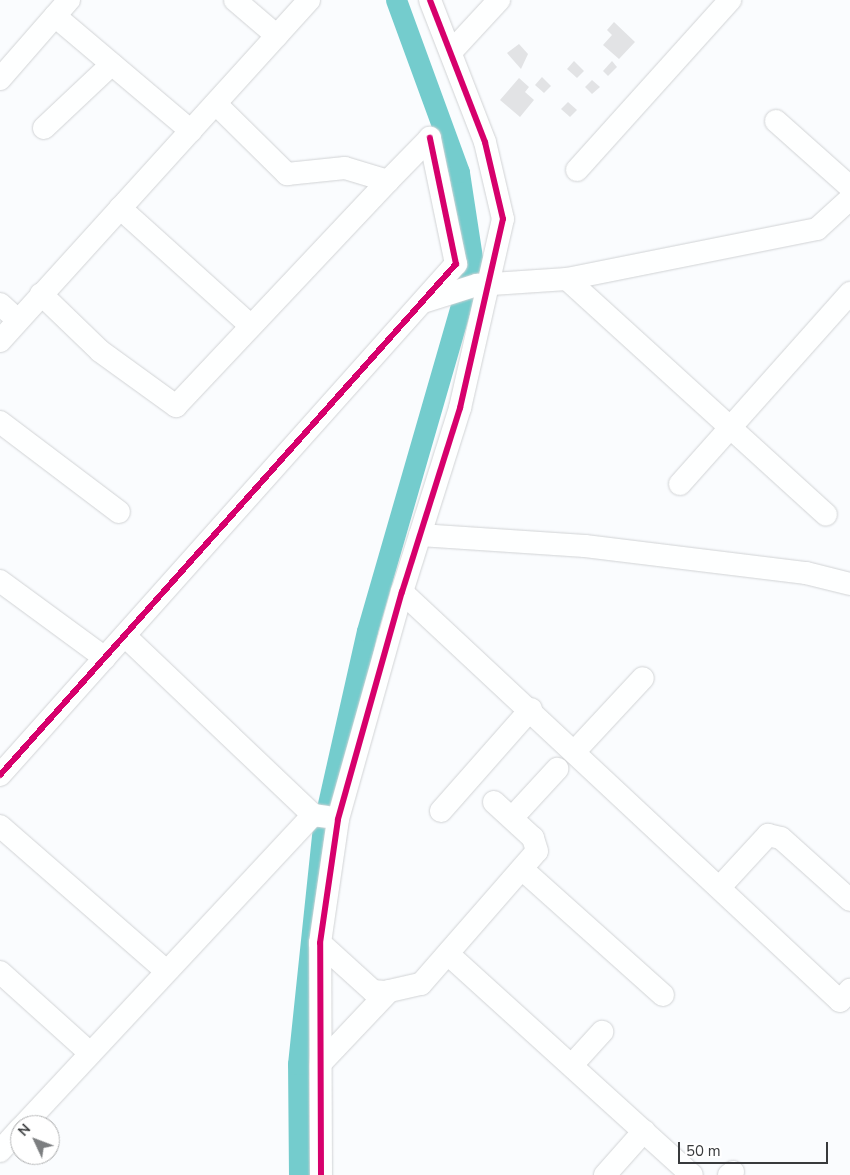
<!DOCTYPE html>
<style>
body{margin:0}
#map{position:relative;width:850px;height:1175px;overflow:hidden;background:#fafcfe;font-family:"Nunito Sans",sans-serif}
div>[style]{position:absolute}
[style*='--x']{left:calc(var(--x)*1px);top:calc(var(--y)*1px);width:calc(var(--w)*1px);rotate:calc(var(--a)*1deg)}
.canal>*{height:21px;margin:-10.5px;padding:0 10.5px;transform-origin:10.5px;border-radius:10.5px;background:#74cccd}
.building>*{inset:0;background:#e2e3e5}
.roads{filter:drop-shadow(0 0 1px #d1d3d5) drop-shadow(0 0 1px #d1d3d5)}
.minor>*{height:22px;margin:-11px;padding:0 11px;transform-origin:11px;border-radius:11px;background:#feffff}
.cycleway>*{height:6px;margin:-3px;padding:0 3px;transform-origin:3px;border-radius:3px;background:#d6006c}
span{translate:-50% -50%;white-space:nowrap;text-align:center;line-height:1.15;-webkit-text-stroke:4px #fff;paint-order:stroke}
.north{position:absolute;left:10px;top:1115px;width:50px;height:50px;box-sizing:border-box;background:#fff;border:1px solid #afb0b1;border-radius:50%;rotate:313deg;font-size:14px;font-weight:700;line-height:20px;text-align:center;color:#383a3c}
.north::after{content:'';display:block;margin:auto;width:18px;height:22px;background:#7c7e80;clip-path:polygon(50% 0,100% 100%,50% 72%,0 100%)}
.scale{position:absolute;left:678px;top:1142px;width:150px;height:22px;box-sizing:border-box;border:2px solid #383a3c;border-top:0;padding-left:6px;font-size:15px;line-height:18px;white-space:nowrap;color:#383a3c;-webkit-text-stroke:4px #fff;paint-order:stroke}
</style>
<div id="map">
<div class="canal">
<div style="--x:299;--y:1175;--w:111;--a:-90.5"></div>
<div style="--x:298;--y:1064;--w:239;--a:-84"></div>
<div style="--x:323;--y:826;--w:200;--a:-77.3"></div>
<div style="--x:367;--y:631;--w:382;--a:-73.9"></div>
<div style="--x:473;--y:264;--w:93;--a:-98.7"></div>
<div style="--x:459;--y:172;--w:183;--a:-110.1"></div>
</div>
<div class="building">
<div style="clip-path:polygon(614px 22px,635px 42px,619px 59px,603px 45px,612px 35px,607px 30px)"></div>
<div style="clip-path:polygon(519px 44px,528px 54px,521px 69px,507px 53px)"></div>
<div style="clip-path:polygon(574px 61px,584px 71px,577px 78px,567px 69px)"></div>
<div style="clip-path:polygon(612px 61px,617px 67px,608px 76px,603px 71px)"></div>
<div style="clip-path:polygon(542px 77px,551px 86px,544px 93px,535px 85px)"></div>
<div style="clip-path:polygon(519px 78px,529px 87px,525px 92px,534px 100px,520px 117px,500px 100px)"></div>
<div style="clip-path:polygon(592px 80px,600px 87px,592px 94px,585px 87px)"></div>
<div style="clip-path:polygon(568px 102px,577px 110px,570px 117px,561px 109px)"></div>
</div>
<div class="roads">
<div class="minor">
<div style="--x:235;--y:0;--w:55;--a:40.6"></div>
<div style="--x:55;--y:16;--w:178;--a:40.2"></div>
<div style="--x:451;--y:52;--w:71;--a:-47.3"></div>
<div style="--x:0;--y:79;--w:105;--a:-48.9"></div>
<div style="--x:216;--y:104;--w:100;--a:44.6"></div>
<div style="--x:287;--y:174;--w:58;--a:-5.9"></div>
<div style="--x:345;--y:168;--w:45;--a:16.8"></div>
<div style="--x:388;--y:181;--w:60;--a:-45.7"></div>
<div style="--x:776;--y:121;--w:99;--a:41.7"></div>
<div style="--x:44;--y:128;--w:93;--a:-43.3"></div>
<div style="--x:577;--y:170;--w:229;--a:-48"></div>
<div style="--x:120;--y:208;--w:176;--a:42"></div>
<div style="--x:567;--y:279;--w:350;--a:42.3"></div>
<div style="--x:41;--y:294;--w:82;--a:44"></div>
<div style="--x:100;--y:351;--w:94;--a:35.9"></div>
<div style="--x:176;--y:406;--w:309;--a:-46.7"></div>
<div style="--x:423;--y:302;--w:57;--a:-17.5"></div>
<div style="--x:477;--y:285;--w:90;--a:-3.8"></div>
<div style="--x:567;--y:279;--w:255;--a:-11.3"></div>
<div style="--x:817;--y:229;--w:45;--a:-42.3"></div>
<div style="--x:0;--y:304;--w:24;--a:42"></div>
<div style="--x:0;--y:341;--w:460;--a:-47.8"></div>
<div style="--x:0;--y:422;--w:149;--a:37.1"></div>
<div style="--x:680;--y:484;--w:256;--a:-48.3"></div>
<div style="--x:420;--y:535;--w:165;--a:3.8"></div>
<div style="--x:585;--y:546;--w:223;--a:7"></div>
<div style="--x:806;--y:573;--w:45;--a:14"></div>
<div style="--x:0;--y:581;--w:130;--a:36.3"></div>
<div style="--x:402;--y:592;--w:599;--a:43.04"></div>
<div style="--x:840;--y:1001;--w:15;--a:-48"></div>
<div style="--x:125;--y:636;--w:260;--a:43.6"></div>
<div style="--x:313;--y:815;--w:14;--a:8"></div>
<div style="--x:576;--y:750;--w:98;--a:-47.1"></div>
<div style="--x:0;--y:775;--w:685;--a:-48.26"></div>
<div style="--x:456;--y:264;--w:129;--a:-101.7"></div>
<div style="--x:441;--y:811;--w:136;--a:-48.6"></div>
<div style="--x:512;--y:818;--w:67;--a:-47.4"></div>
<div style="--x:0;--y:826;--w:220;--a:41.1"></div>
<div style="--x:522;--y:869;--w:189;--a:41.8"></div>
<div style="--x:720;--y:887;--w:71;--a:-47.3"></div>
<div style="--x:768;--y:835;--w:13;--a:13"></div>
<div style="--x:781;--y:838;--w:93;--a:41.9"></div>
<div style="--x:320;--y:943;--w:72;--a:42.2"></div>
<div style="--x:373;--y:991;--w:12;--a:5"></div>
<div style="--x:385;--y:992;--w:37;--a:-13"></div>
<div style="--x:421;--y:984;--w:176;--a:-48.9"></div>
<div style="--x:537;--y:851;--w:14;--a:-107"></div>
<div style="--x:533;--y:838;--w:53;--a:-137.3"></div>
<div style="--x:448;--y:954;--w:329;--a:42.2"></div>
<div style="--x:0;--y:972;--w:121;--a:42"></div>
<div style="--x:321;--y:1063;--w:99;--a:-46.6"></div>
<div style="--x:572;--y:1065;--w:45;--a:-47.7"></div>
<div style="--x:24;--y:1125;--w:424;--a:-47"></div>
<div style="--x:0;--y:1151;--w:30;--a:-48"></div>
<div style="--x:321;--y:1175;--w:232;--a:-90.2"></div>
<div style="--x:320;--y:943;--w:125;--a:-81.7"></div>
<div style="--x:338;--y:819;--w:236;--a:-74.3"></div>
<div style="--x:402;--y:592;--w:193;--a:-72.5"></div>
<div style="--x:460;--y:408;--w:194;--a:-77.2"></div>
<div style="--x:503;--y:219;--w:79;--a:-103.2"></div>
<div style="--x:485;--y:142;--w:152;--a:-111.2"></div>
<div style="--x:605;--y:1175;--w:59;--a:-48.4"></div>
<div style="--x:729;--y:1175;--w:5;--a:-37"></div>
</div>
</div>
<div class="cycleway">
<div style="--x:0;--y:775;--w:685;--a:-48.26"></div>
<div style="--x:456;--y:264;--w:129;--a:-101.7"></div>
<div style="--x:321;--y:1175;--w:232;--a:-90.2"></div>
<div style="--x:320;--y:943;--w:125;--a:-81.7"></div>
<div style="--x:338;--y:819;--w:236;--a:-74.3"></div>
<div style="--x:402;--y:592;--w:193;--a:-72.5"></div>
<div style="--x:460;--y:408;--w:194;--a:-77.2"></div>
<div style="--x:503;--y:219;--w:79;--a:-103.2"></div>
<div style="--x:485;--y:142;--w:152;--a:-111.2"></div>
</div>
<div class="north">N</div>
<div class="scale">50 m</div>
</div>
